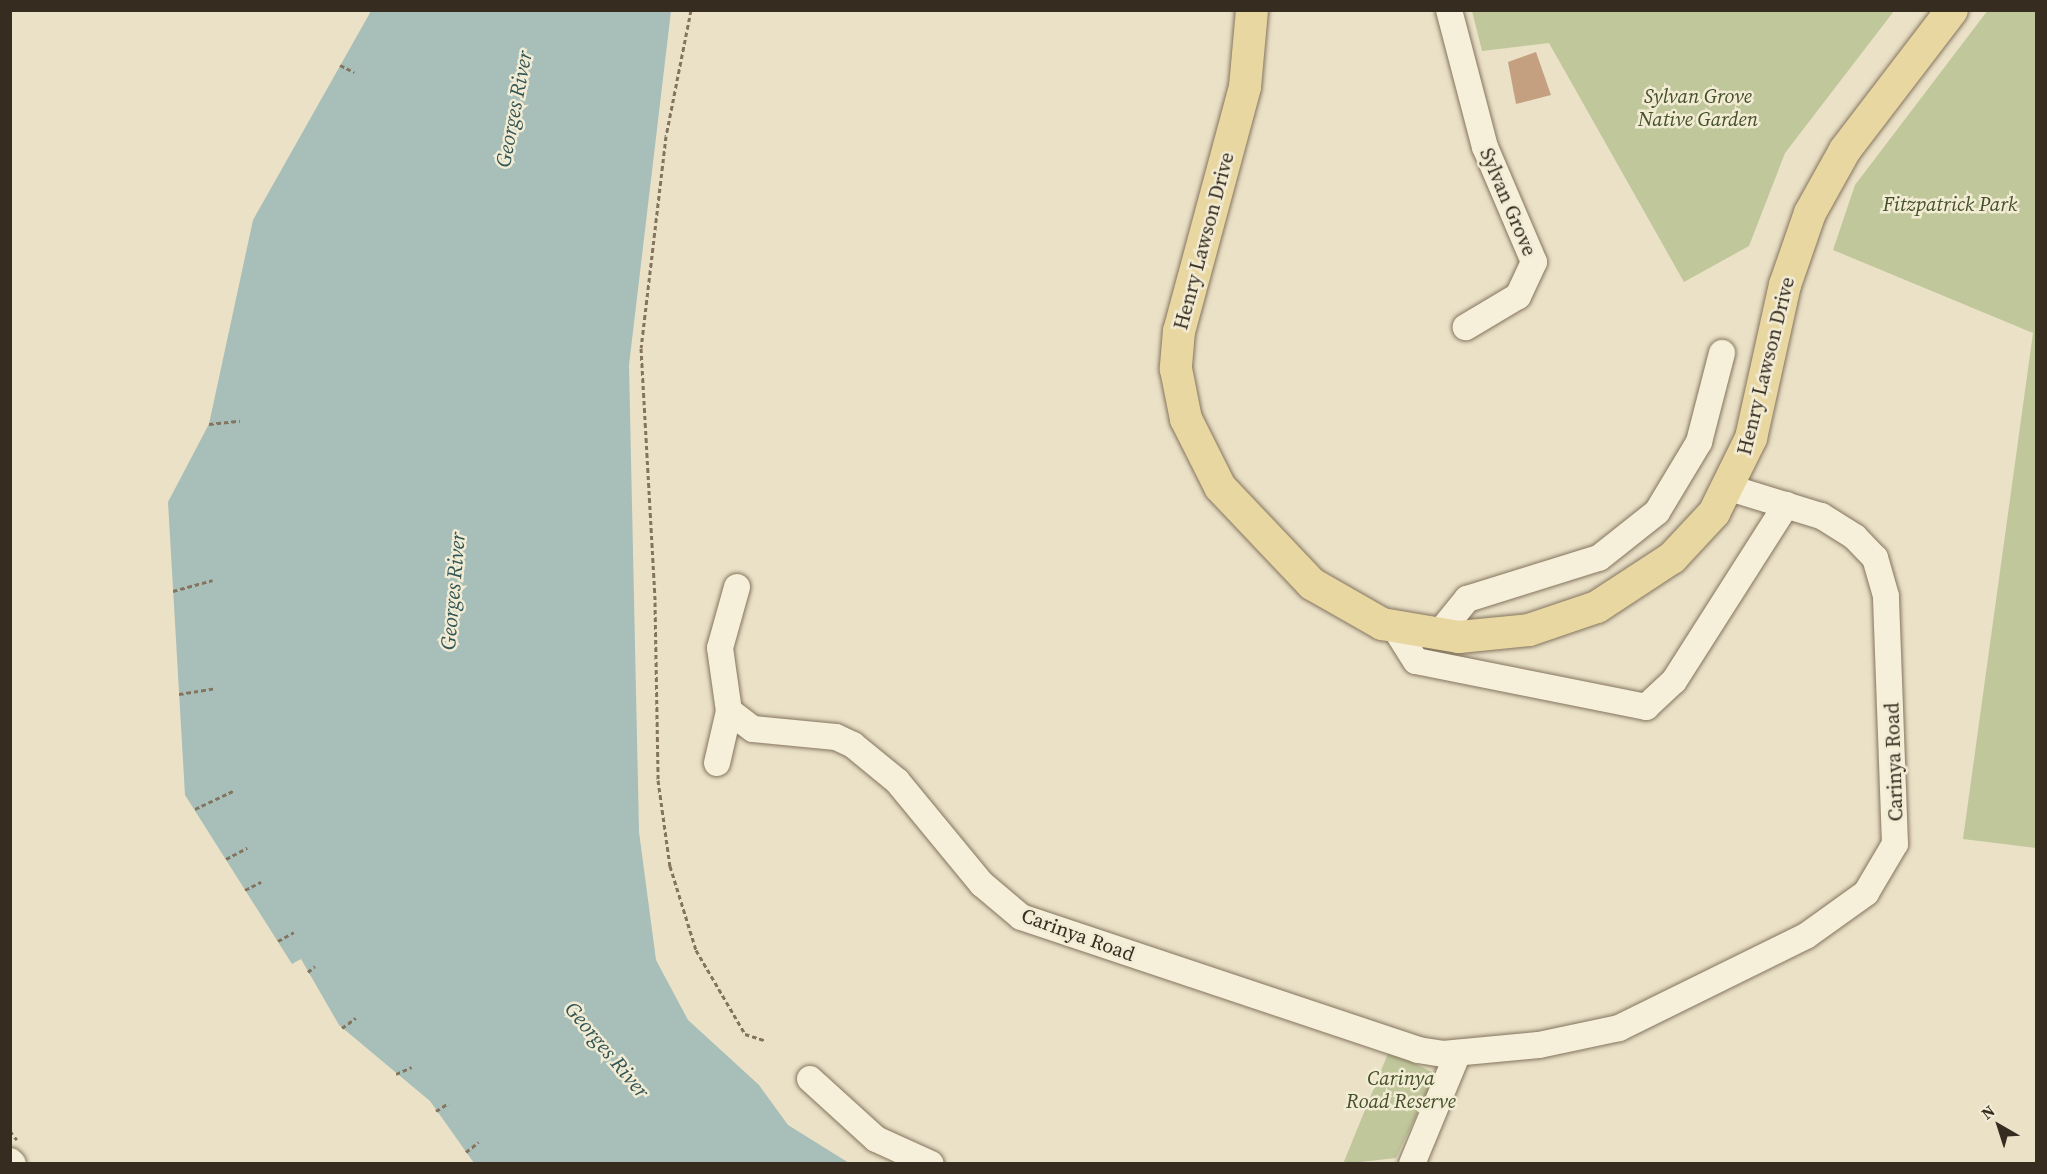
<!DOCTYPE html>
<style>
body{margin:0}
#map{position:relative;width:2047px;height:1174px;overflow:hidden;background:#eae1c7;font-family:"Source Serif 4",serif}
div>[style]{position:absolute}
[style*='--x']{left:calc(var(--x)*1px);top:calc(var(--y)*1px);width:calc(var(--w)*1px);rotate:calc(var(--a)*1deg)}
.green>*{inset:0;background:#c0c79b}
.water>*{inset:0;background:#a7beb9}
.building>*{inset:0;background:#c5a080}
.path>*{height:3px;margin-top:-1.5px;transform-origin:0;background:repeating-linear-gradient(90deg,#84745e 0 4.5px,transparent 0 7.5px)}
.roads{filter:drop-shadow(0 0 2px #84745e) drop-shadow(0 0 2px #84745e)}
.minor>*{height:26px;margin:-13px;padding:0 13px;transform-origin:13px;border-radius:13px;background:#f6efd9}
.major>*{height:32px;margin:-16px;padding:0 16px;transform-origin:16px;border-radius:16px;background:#e9d7a2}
span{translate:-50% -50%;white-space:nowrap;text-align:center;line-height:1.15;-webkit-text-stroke:5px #f2ecd5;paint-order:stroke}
.park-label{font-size:20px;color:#445029;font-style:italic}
.street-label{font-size:20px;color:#362c20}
.water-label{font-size:21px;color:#315454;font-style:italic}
.frame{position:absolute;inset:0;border:12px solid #362c20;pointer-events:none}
.north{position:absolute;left:1969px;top:1096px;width:60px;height:60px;-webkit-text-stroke:4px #f2ecd5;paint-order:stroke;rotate:321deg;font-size:16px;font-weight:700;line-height:24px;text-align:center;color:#362c20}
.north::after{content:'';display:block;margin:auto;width:21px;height:27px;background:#362c20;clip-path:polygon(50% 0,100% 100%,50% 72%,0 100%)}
</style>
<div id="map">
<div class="green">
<div style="clip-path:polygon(1537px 10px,1894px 10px,1894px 11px,1785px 153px,1749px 246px,1684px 282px,1549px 43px,1482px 51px,1472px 11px)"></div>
<div style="clip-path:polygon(1988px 10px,2036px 11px,2036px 848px,1963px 839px,2033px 333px,1833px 250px,1855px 185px)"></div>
<div style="clip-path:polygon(1389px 1051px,1436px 1074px,1396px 1158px,1343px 1164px)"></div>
</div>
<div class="water">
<div style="clip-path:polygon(371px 11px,671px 11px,629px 365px,639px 832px,656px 960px,688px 1020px,759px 1085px,788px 1125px,849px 1163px,474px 1163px,430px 1101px,339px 1025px,301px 959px,292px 964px,185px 795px,168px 502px,209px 424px,253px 220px)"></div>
</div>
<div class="building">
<div style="clip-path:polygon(1536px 52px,1551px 95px,1516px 104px,1508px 62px)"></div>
</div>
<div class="path">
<div style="--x:691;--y:10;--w:128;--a:101.2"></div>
<div style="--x:666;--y:136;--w:213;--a:96.7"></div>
<div style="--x:641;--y:348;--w:254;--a:86.8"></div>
<div style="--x:655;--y:602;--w:178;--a:89"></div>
<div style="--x:658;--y:780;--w:87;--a:82.1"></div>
<div style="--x:670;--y:866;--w:88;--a:72.8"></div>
<div style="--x:696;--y:950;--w:97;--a:59.7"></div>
<div style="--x:745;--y:1034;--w:20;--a:18"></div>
<div style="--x:340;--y:65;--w:16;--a:27"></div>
<div style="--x:209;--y:424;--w:31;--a:-6"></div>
<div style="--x:173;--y:591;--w:41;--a:-15.4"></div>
<div style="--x:179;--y:694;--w:36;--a:-9"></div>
<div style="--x:195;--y:809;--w:44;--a:-25.4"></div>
<div style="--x:226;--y:859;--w:24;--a:-28"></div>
<div style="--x:245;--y:890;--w:18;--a:-27"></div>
<div style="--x:278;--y:941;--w:18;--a:-29"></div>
<div style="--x:308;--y:972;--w:9;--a:-41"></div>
<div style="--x:342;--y:1028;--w:17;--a:-36"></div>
<div style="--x:396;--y:1074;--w:17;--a:-24"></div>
<div style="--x:436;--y:1111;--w:15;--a:-32"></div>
<div style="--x:10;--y:1131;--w:11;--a:52"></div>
<div style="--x:466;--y:1152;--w:16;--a:-38"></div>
</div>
<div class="roads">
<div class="minor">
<div style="--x:1449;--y:10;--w:142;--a:75.3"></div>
<div style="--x:1485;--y:147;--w:125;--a:66.9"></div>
<div style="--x:1534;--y:262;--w:38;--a:115"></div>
<div style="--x:1518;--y:296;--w:61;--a:149.2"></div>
<div style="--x:737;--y:587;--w:63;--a:105.6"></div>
<div style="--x:720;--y:648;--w:64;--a:81.9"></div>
<div style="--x:729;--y:711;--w:30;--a:37"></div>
<div style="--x:753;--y:729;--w:83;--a:5.5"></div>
<div style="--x:836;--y:737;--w:19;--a:25"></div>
<div style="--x:853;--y:745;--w:57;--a:39.3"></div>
<div style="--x:897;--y:781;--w:134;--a:50.5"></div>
<div style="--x:982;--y:884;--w:51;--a:40.2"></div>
<div style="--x:1021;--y:917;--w:419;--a:18.5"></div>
<div style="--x:1418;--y:1050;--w:25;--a:9"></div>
<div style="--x:1443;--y:1054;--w:96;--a:-5.4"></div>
<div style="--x:1539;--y:1045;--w:82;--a:-12"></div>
<div style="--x:1619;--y:1028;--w:208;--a:-26.2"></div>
<div style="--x:1806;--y:936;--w:74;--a:-35.6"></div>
<div style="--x:1866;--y:893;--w:57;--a:-59.4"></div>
<div style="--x:1895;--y:844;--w:248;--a:-92.1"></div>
<div style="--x:1886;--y:596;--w:40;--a:-106"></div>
<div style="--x:1875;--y:558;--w:29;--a:-134"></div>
<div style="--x:1855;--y:537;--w:40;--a:-148"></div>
<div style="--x:1821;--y:516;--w:95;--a:-162.9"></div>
<div style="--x:1395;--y:628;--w:39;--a:58"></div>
<div style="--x:1416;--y:661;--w:235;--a:11.3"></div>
<div style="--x:1646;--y:707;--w:38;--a:-43"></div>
<div style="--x:1674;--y:681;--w:209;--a:-57.5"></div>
<div style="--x:1437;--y:636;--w:48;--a:-51"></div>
<div style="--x:1467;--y:599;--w:138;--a:-17.3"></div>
<div style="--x:1599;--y:558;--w:74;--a:-38.4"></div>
<div style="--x:1657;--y:512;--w:82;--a:-59"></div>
<div style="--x:1699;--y:442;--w:92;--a:-75.5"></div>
<div style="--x:717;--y:763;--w:53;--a:-77"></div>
<div style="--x:810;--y:1079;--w:89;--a:42.3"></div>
<div style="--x:876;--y:1139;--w:60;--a:24.4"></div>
<div style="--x:10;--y:1161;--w:4;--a:45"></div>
<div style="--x:1412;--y:1164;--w:120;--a:-67.5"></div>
</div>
<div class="major">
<div style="--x:1252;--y:10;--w:77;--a:95.2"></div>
<div style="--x:1245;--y:87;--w:253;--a:105.1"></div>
<div style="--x:1179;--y:331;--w:38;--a:95"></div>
<div style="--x:1176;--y:369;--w:51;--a:78.7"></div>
<div style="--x:1186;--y:419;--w:76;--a:63.4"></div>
<div style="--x:1220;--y:487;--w:134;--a:46.5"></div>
<div style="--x:1312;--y:584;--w:81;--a:29.7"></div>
<div style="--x:1382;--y:624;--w:78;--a:9.6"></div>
<div style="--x:1459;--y:637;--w:70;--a:-5.7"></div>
<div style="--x:1529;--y:630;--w:72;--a:-18.7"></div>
<div style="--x:1597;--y:607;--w:90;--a:-33.2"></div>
<div style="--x:1672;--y:558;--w:62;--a:-47"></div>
<div style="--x:1714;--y:513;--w:84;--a:-63.7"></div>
<div style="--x:1751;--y:438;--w:157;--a:-77.5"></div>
<div style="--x:1785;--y:285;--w:76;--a:-70.9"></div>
<div style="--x:1810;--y:213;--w:72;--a:-60.9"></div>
<div style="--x:1845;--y:150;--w:176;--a:-52.6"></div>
</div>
</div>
<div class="park-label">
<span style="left:1698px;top:108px">Sylvan Grove<br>Native Garden</span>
<span style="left:1950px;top:204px">Fitzpatrick Park</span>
<span style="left:1401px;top:1090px">Carinya<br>Road Reserve</span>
</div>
<div class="street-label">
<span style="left:1508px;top:202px;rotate:67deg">Sylvan Grove</span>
<span style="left:1204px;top:241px;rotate:-75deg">Henry Lawson Drive</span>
<span style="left:1766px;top:366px;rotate:-76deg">Henry Lawson Drive</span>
<span style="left:1894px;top:762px;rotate:-92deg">Carinya Road</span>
<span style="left:1078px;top:935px;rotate:20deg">Carinya Road</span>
</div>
<div class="water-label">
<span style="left:514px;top:109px;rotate:-79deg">Georges River</span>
<span style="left:453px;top:591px;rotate:-85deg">Georges River</span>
<span style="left:607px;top:1050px;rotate:50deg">Georges River</span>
</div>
<div class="frame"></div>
<div class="north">N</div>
</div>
